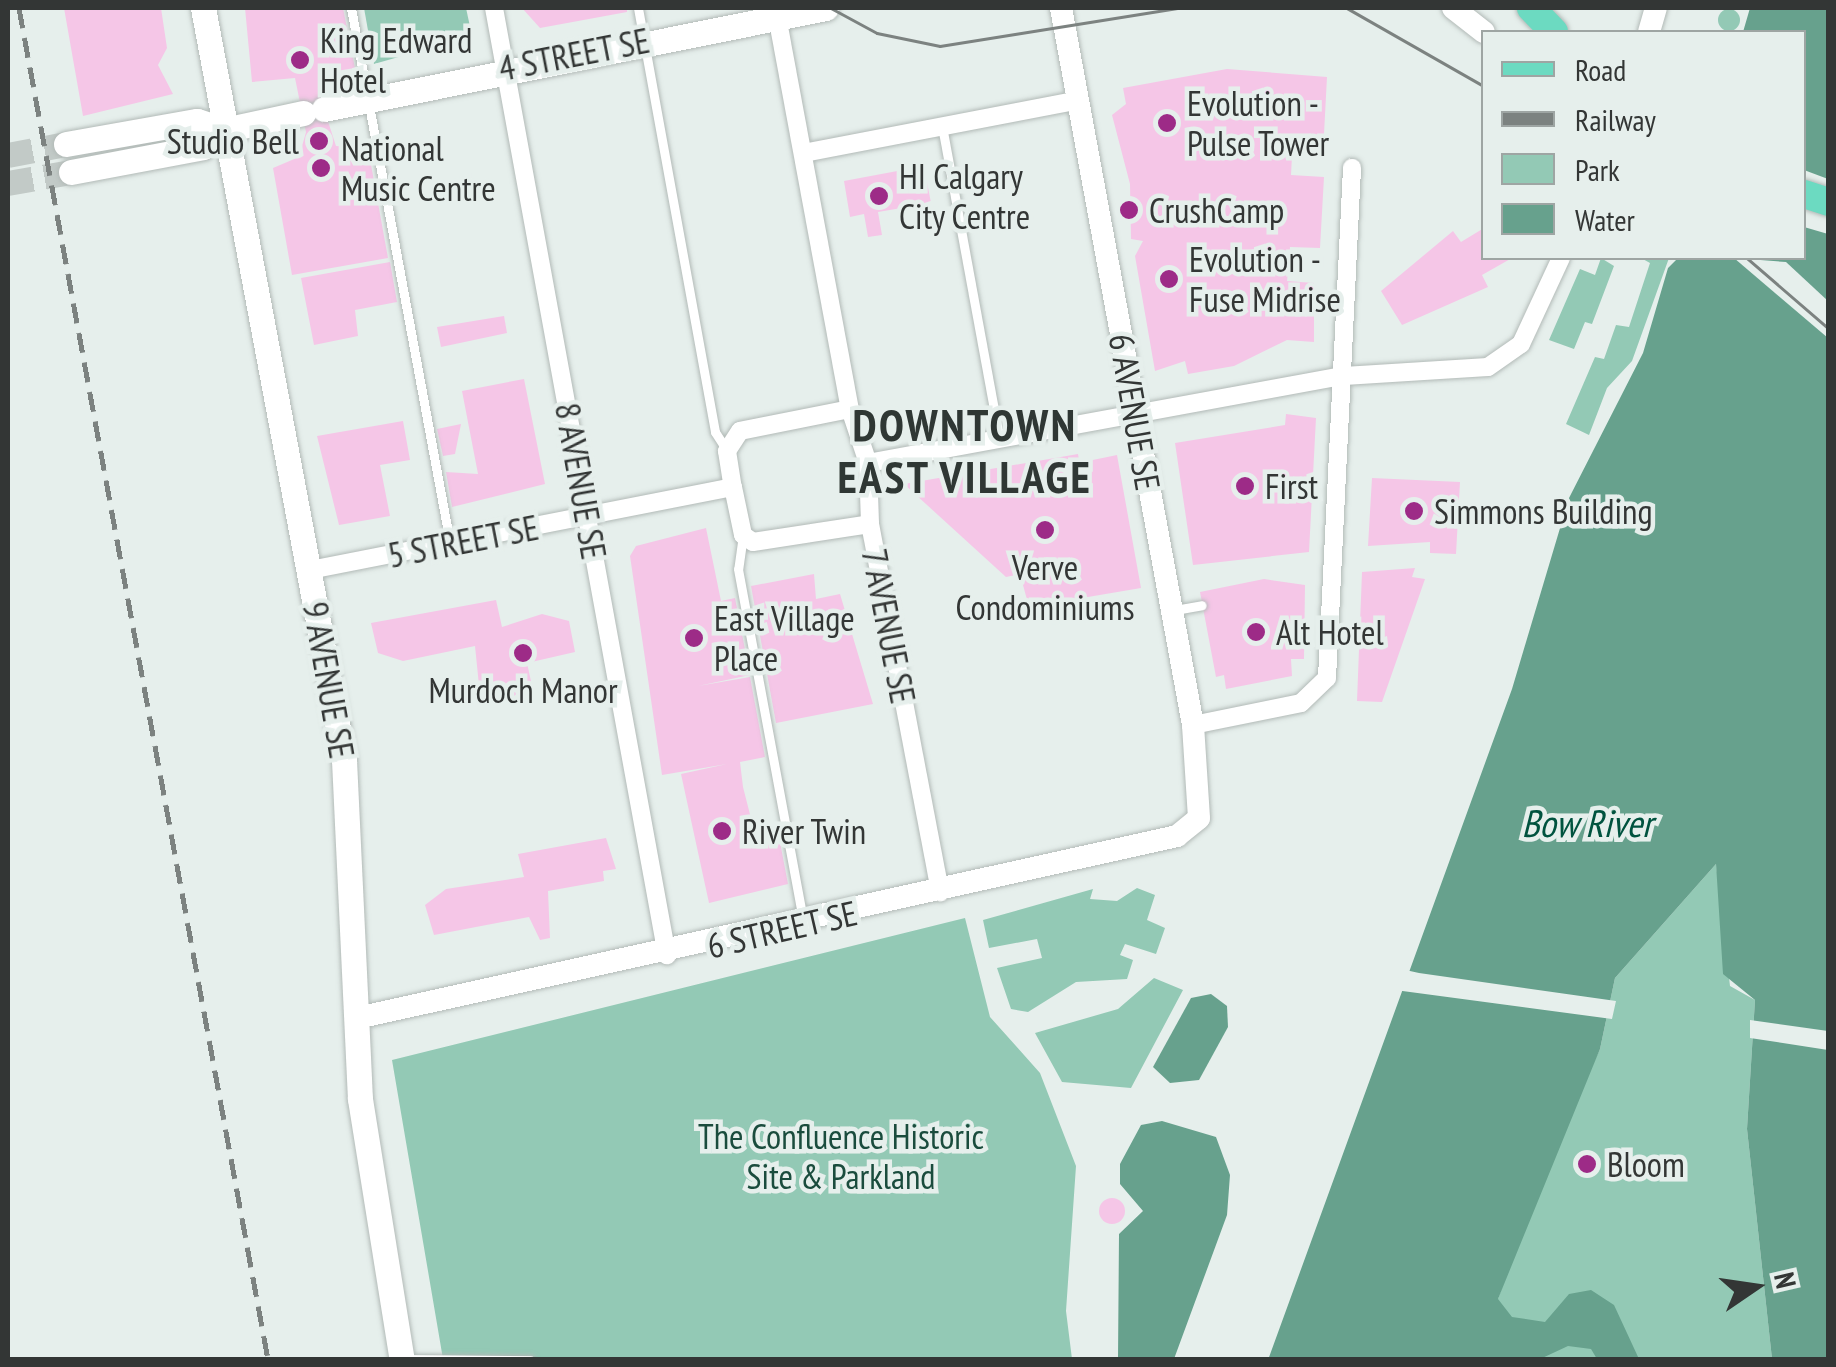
<!DOCTYPE html>
<style>
body{margin:0}
#map{position:relative;width:1836px;height:1367px;overflow:hidden;background:#e6efec;font-family:"PT Sans Narrow",sans-serif}
div>[style]{position:absolute}
[style*='--x']{left:calc(var(--x)*1px);top:calc(var(--y)*1px);width:calc(var(--w)*1px);rotate:calc(var(--a)*1deg)}
.green>*{inset:0;background:#93c9b5}
.round{border-radius:50%}
.water>*{inset:0;background:#67a18d}
.pier>*{inset:0;background:#e6efec}
.building>*{inset:0;background:#f5c6e7}
.secondary-tunnel>*{height:25px;margin-top:-12.5px;transform-origin:0;background:repeating-linear-gradient(90deg,#c2cac7 0 25px,transparent 0 37px)}
.roads{filter:drop-shadow(0 0 2px #b2bab7) drop-shadow(0 0 2px #b2bab7)}
.service>*{height:9px;margin:-4.5px;padding:0 4.5px;transform-origin:4.5px;border-radius:4.5px;background:#fff}
.minor>*{height:18px;margin:-9px;padding:0 9px;transform-origin:9px;border-radius:9px;background:#fff}
.tertiary>*{height:22px;margin:-11px;padding:0 11px;transform-origin:11px;border-radius:11px;background:#fff}
.secondary>*{height:25px;margin:-12.5px;padding:0 12.5px;transform-origin:12.5px;border-radius:12.5px;background:#fff}
.primary>*{height:28px;margin:-14px;padding:0 14px;transform-origin:14px;border-radius:14px;background:#6cdac1}
.tram>*{height:2.5px;margin:-1.25px;padding:0 1.25px;transform-origin:1.25px;border-radius:1.25px;background:#7c8280}
.rail>*{height:5px;margin-top:-2.5px;transform-origin:0;background:repeating-linear-gradient(90deg,#7c8280 0 20px,transparent 0 30px)}
.dots>*{width:28px;height:28px;translate:-50% -50%;box-sizing:border-box;border:5px solid #e6efec;border-radius:50%}
span{translate:-50% -50%;white-space:nowrap;text-align:center;line-height:1.15;-webkit-text-stroke:9px #e6efec;paint-order:stroke}
.poi-label{font-size:35px;color:#333635}
.left{translate:0 -50%;text-align:left}
.right{translate:-100% -50%;text-align:right}
.street-label{font-size:35px;color:#333635}
.park-label{font-size:35px;color:#1a4c3d}
.water-label{font-size:38px;color:#00533f;font-style:italic}
.district-label{font-size:45px;color:#2f3734;font-weight:700;letter-spacing:2.5px}
.frame{position:absolute;inset:0;border:10px solid #333635;pointer-events:none}
.legend{position:absolute;left:1481px;top:30px;width:325px;height:230px;box-sizing:border-box;background:#e6efec;border:2px solid #9ea5a3;margin:0;padding:12px 18px;list-style:none;font-size:30px;color:#333635}
.legend li{display:flex;align-items:center;gap:20px;height:50px}
.legend b{width:50px;border:2px solid #9ea5a3}
.north{position:absolute;left:1706px;top:1237px;width:100px;height:100px;-webkit-text-stroke:8px #e6efec;paint-order:stroke;rotate:77deg;font-size:28px;font-weight:700;line-height:40px;text-align:center;color:#333635}
.north::after{content:'';display:block;margin:auto;width:35px;height:45px;background:#333635;clip-path:polygon(50% 0,100% 100%,50% 72%,0 100%)}
</style>
<div id="map">
<div class="green">
<div style="clip-path:polygon(364px 8px,466px 8px,472px 36px,374px 64px)"></div>
<div class="round" style="left:1718px;top:9px;width:22px;height:22px"></div>
<div style="clip-path:polygon(1601px 258px,1614px 266px,1592px 324px,1585px 322px,1574px 349px,1549px 340px,1580px 269px,1595px 275px)"></div>
<div style="clip-path:polygon(1641px 258px,1669px 258px,1632px 361px,1607px 388px,1589px 435px,1566px 424px,1595px 357px,1604px 359px,1616px 325px,1629px 327px,1650px 263px)"></div>
<div style="clip-path:polygon(1716px 864px,1730px 986px,1755px 1000px,1747px 1129px,1772px 1359px,1476px 1360px,1546px 1165px,1600px 1049px,1615px 978px)"></div>
<div style="clip-path:polygon(1137px 888px,1155px 895px,1147px 920px,1165px 928px,1156px 954px,1125px 944px,1120px 955px,1133px 960px,1127px 979px,1076px 982px,1028px 1012px,1011px 1009px,997px 968px,1042px 958px,1037px 939px,989px 948px,983px 920px,1093px 889px,1090px 899px,1117px 901px)"></div>
<div style="clip-path:polygon(965px 918px,990px 1017px,1040px 1073px,1076px 1166px,1066px 1311px,1072px 1359px,443px 1359px,392px 1060px)"></div>
<div style="clip-path:polygon(1154px 978px,1183px 990px,1131px 1088px,1062px 1082px,1035px 1033px,1118px 1009px)"></div>
</div>
<div class="water">
<div style="clip-path:polygon(1750px 8px,1828px 8px,1828px 1359px,1772px 1359px,1747px 1129px,1755px 1000px,1723px 974px,1716px 864px,1615px 978px,1600px 1049px,1498px 1299px,1512px 1317px,1545px 1322px,1569px 1294px,1591px 1290px,1614px 1305px,1639px 1359px,1597px 1359px,1591px 1349px,1568px 1346px,1538px 1360px,1268px 1360px,1512px 689px,1569px 498px,1643px 353px,1668px 268px,1678px 258px,1804px 258px,1804px 32px,1743px 32px)"></div>
<div style="clip-path:polygon(1211px 994px,1227px 1006px,1228px 1027px,1199px 1080px,1170px 1083px,1153px 1067px,1191px 998px)"></div>
<div style="clip-path:polygon(1162px 1121px,1216px 1137px,1230px 1175px,1227px 1215px,1174px 1359px,1118px 1359px,1119px 1234px,1143px 1211px,1120px 1184px,1120px 1164px,1141px 1125px)"></div>
</div>
<div class="pier">
<div style="clip-path:polygon(1804px 170px,1828px 179px,1828px 234px,1804px 227px)"></div>
<div style="clip-path:polygon(1734px 258px,1786px 262px,1828px 301px,1828px 338px)"></div>
<div style="clip-path:polygon(1401px 969px,1419px 973px,1616px 1001px,1612px 1019px,1395px 990px)"></div>
<div style="clip-path:polygon(1750px 1020px,1828px 1031px,1828px 1050px,1750px 1038px)"></div>
</div>
<div class="building">
<div style="clip-path:polygon(64px 8px,161px 8px,167px 48px,158px 65px,173px 94px,83px 116px)"></div>
<div style="clip-path:polygon(245px 8px,343px 8px,355px 68px,318px 74px,324px 109px,336px 146px,368px 148px,388px 258px,292px 275px,273px 168px,299px 157px,306px 132px,295px 78px,252px 82px)"></div>
<div style="clip-path:polygon(522px 8px,627px 8px,627px 12px,540px 28px)"></div>
<div style="clip-path:polygon(1227px 69px,1327px 77px,1323px 153px,1292px 156px,1291px 175px,1324px 177px,1320px 248px,1290px 247px,1288px 273px,1287px 281px,1314px 283px,1314px 342px,1287px 340px,1234px 366px,1188px 374px,1185px 361px,1155px 371px,1135px 256px,1143px 241px,1131px 239px,1130px 184px,1112px 115px,1126px 104px,1123px 88px)"></div>
<div style="clip-path:polygon(924px 166px,931px 203px,878px 212px,882px 235px,868px 237px,864px 214px,850px 217px,844px 181px)"></div>
<div style="clip-path:polygon(1484px 228px,1484px 258px,1512px 258px,1482px 275px,1488px 287px,1402px 325px,1381px 291px,1453px 231px,1461px 242px)"></div>
<div style="clip-path:polygon(390px 262px,397px 302px,355px 310px,358px 336px,314px 345px,301px 278px)"></div>
<div style="clip-path:polygon(504px 316px,507px 333px,441px 347px,437px 327px)"></div>
<div style="clip-path:polygon(524px 379px,545px 484px,452px 507px,446px 472px,478px 474px,462px 391px)"></div>
<div style="clip-path:polygon(1286px 414px,1316px 418px,1309px 552px,1193px 565px,1175px 443px,1285px 425px)"></div>
<div style="clip-path:polygon(403px 421px,410px 460px,380px 465px,390px 516px,339px 525px,317px 436px)"></div>
<div style="clip-path:polygon(461px 424px,455px 454px,443px 456px,437px 429px)"></div>
<div style="clip-path:polygon(1078px 454px,1081px 472px,1083px 462px,1117px 455px,1141px 588px,1029px 607px,1020px 574px,1006px 577px,904px 484px)"></div>
<div style="clip-path:polygon(1372px 478px,1460px 482px,1456px 554px,1430px 553px,1430px 542px,1368px 546px)"></div>
<div style="clip-path:polygon(706px 528px,721px 601px,735px 598px,750px 675px,698px 686px,750px 677px,765px 757px,740px 762px,743px 787px,757px 842px,779px 837px,788px 884px,709px 903px,681px 774px,727px 764px,662px 775px,630px 556px,636px 546px)"></div>
<div style="clip-path:polygon(1415px 568px,1412px 577px,1425px 579px,1382px 702px,1357px 701px,1362px 572px)"></div>
<div style="clip-path:polygon(814px 574px,816px 599px,840px 594px,873px 704px,776px 723px,751px 586px)"></div>
<div style="clip-path:polygon(1264px 579px,1305px 585px,1304px 659px,1291px 659px,1292px 676px,1226px 689px,1224px 675px,1216px 677px,1200px 592px)"></div>
<div style="clip-path:polygon(496px 600px,502px 627px,542px 614px,569px 621px,575px 652px,527px 663px,534px 695px,481px 705px,475px 646px,403px 661px,378px 653px,371px 623px)"></div>
<div style="clip-path:polygon(606px 838px,616px 869px,603px 871px,604px 881px,548px 891px,550px 938px,540px 940px,529px 917px,434px 935px,425px 905px,446px 889px,524px 877px,518px 854px)"></div>
<div class="round" style="left:1099px;top:1198px;width:26px;height:26px"></div>
</div>
<div class="secondary-tunnel">
<div style="--x:8;--y:155;--w:59;--a:-10.7"></div>
<div style="--x:8;--y:183;--w:64;--a:-9.9"></div>
</div>
<div class="roads">
<div class="service">
<div style="--x:351;--y:8;--w:544;--a:79.52"></div>
<div style="--x:638;--y:8;--w:431;--a:79.7"></div>
<div style="--x:715;--y:432;--w:20;--a:57"></div>
<div style="--x:942;--y:126;--w:317;--a:79.6"></div>
<div style="--x:743;--y:535;--w:34;--a:98"></div>
<div style="--x:738;--y:569;--w:353;--a:79.5"></div>
<div style="--x:1175;--y:610;--w:27;--a:-10"></div>
<div style="--x:403;--y:1359;--w:127;--a:0.5"></div>
</div>
<div class="minor">
<div style="--x:494;--y:8;--w:963;--a:79.65"></div>
<div style="--x:777;--y:16;--w:400;--a:79.5"></div>
<div style="--x:850;--y:409;--w:57;--a:71.6"></div>
<div style="--x:868;--y:463;--w:61;--a:88.1"></div>
<div style="--x:870;--y:524;--w:375;--a:79.2"></div>
<div style="--x:804;--y:153;--w:279;--a:-10.9"></div>
<div style="--x:850;--y:409;--w:112;--a:168.7"></div>
<div style="--x:740;--y:431;--w:24;--a:123"></div>
<div style="--x:727;--y:451;--w:36;--a:81"></div>
<div style="--x:733;--y:487;--w:49;--a:78.2"></div>
<div style="--x:743;--y:535;--w:12;--a:35"></div>
<div style="--x:753;--y:542;--w:118;--a:-8.7"></div>
<div style="--x:868;--y:463;--w:484;--a:-10.4"></div>
<div style="--x:1344;--y:376;--w:144;--a:-3.6"></div>
<div style="--x:1488;--y:367;--w:40;--a:-34.9"></div>
<div style="--x:1521;--y:344;--w:95;--a:-65.1"></div>
<div style="--x:310;--y:570;--w:431;--a:-11.1"></div>
<div style="--x:1193;--y:725;--w:110;--a:-11.5"></div>
<div style="--x:1301;--y:703;--w:36;--a:-44"></div>
<div style="--x:1327;--y:678;--w:511;--a:-87.19"></div>
</div>
<div class="tertiary">
<div style="--x:1453;--y:8;--w:39;--a:38"></div>
<div style="--x:1649;--y:32;--w:25;--a:-74"></div>
<div style="--x:357;--y:1018;--w:840;--a:-12.51"></div>
<div style="--x:1177;--y:836;--w:28;--a:-39"></div>
<div style="--x:1199;--y:818;--w:93;--a:-93.7"></div>
<div style="--x:1193;--y:725;--w:729;--a:-100.43"></div>
</div>
<div class="secondary">
<div style="--x:203;--y:8;--w:765;--a:79.38"></div>
<div style="--x:344;--y:760;--w:339;--a:87.3"></div>
<div style="--x:360;--y:1099;--w:264;--a:80.9"></div>
<div style="--x:324;--y:109;--w:512;--a:-11.38"></div>
<div style="--x:66;--y:144;--w:133;--a:-10"></div>
<div style="--x:197;--y:121;--w:28;--a:18"></div>
<div style="--x:71;--y:172;--w:134;--a:-10.7"></div>
<div style="--x:203;--y:147;--w:27;--a:-39"></div>
<div style="--x:224;--y:130;--w:81;--a:-12.1"></div>
</div>
<div class="primary">
<div style="--x:1531;--y:8;--w:33;--a:46"></div>
<div style="--x:1804;--y:194;--w:25;--a:18"></div>
</div>
</div>
<div class="tram">
<div style="--x:831;--y:8;--w:52;--a:28.5"></div>
<div style="--x:877;--y:33;--w:64;--a:11.7"></div>
<div style="--x:940;--y:46;--w:240;--a:-9.1"></div>
<div style="--x:1347;--y:8;--w:158;--a:29.7"></div>
<div style="--x:1747;--y:258;--w:107;--a:40.8"></div>
</div>
<div class="rail">
<div style="--x:19;--y:8;--w:1375;--a:79.56"></div>
</div>
<div class="dots">
<div style="left:300px;top:60px;background:#9d2b87"></div>
<div style="left:1167px;top:123px;background:#9d2b87"></div>
<div style="left:319px;top:141px;background:#9d2b87"></div>
<div style="left:321px;top:168px;background:#9d2b87"></div>
<div style="left:879px;top:196px;background:#9d2b87"></div>
<div style="left:1129px;top:210px;background:#9d2b87"></div>
<div style="left:1169px;top:279px;background:#9d2b87"></div>
<div style="left:1245px;top:486px;background:#9d2b87"></div>
<div style="left:1414px;top:511px;background:#9d2b87"></div>
<div style="left:1045px;top:530px;background:#9d2b87"></div>
<div style="left:1256px;top:632px;background:#9d2b87"></div>
<div style="left:694px;top:638px;background:#9d2b87"></div>
<div style="left:523px;top:653px;background:#9d2b87"></div>
<div style="left:722px;top:831px;background:#9d2b87"></div>
<div style="left:1587px;top:1164px;background:#9d2b87"></div>
</div>
<div class="poi-label">
<span class="left" style="left:320px;top:60px">King Edward<br>Hotel</span>
<span class="left" style="left:1187px;top:123px">Evolution -<br>Pulse Tower</span>
<span class="right" style="left:299px;top:141px">Studio Bell</span>
<span class="left" style="left:341px;top:168px">National<br>Music Centre</span>
<span class="left" style="left:899px;top:196px">HI Calgary<br>City Centre</span>
<span class="left" style="left:1149px;top:210px">CrushCamp</span>
<span class="left" style="left:1189px;top:279px">Evolution -<br>Fuse Midrise</span>
<span class="left" style="left:1265px;top:486px">First</span>
<span class="left" style="left:1434px;top:511px">Simmons Building</span>
<span style="left:1045px;top:587px">Verve<br>Condominiums</span>
<span class="left" style="left:714px;top:638px">East Village<br>Place</span>
<span class="left" style="left:1276px;top:632px">Alt Hotel</span>
<span style="left:523px;top:690px">Murdoch Manor</span>
<span class="left" style="left:742px;top:831px">River Twin</span>
<span class="left" style="left:1607px;top:1164px">Bloom</span>
</div>
<div class="street-label">
<span style="left:574px;top:54px;rotate:-11deg">4 STREET SE</span>
<span style="left:1135px;top:412px;rotate:80deg">6 AVENUE SE</span>
<span style="left:581px;top:481px;rotate:80deg">8 AVENUE SE</span>
<span style="left:463px;top:541px;rotate:-11deg">5 STREET SE</span>
<span style="left:889px;top:626px;rotate:79deg">7 AVENUE SE</span>
<span style="left:329px;top:680px;rotate:80deg">9 AVENUE SE</span>
<span style="left:782px;top:929px;rotate:-13deg">6 STREET SE</span>
</div>
<div class="park-label">
<span style="left:841px;top:1156px">The Confluence Historic<br>Site &amp; Parkland</span>
</div>
<div class="water-label">
<span style="left:1587px;top:823px">Bow River</span>
</div>
<div class="district-label">
<span style="left:965px;top:451px">DOWNTOWN<br>EAST VILLAGE</span>
</div>
<div class="frame"></div>
<ul class="legend">
<li><b style="height:12px;background:#6cdac1"></b>Road</li>
<li><b style="height:12px;background:#7c8280"></b>Railway</li>
<li><b style="height:28px;background:#93c9b5"></b>Park</li>
<li><b style="height:28px;background:#67a18d"></b>Water</li>
</ul>
<div class="north">N</div>
</div>
